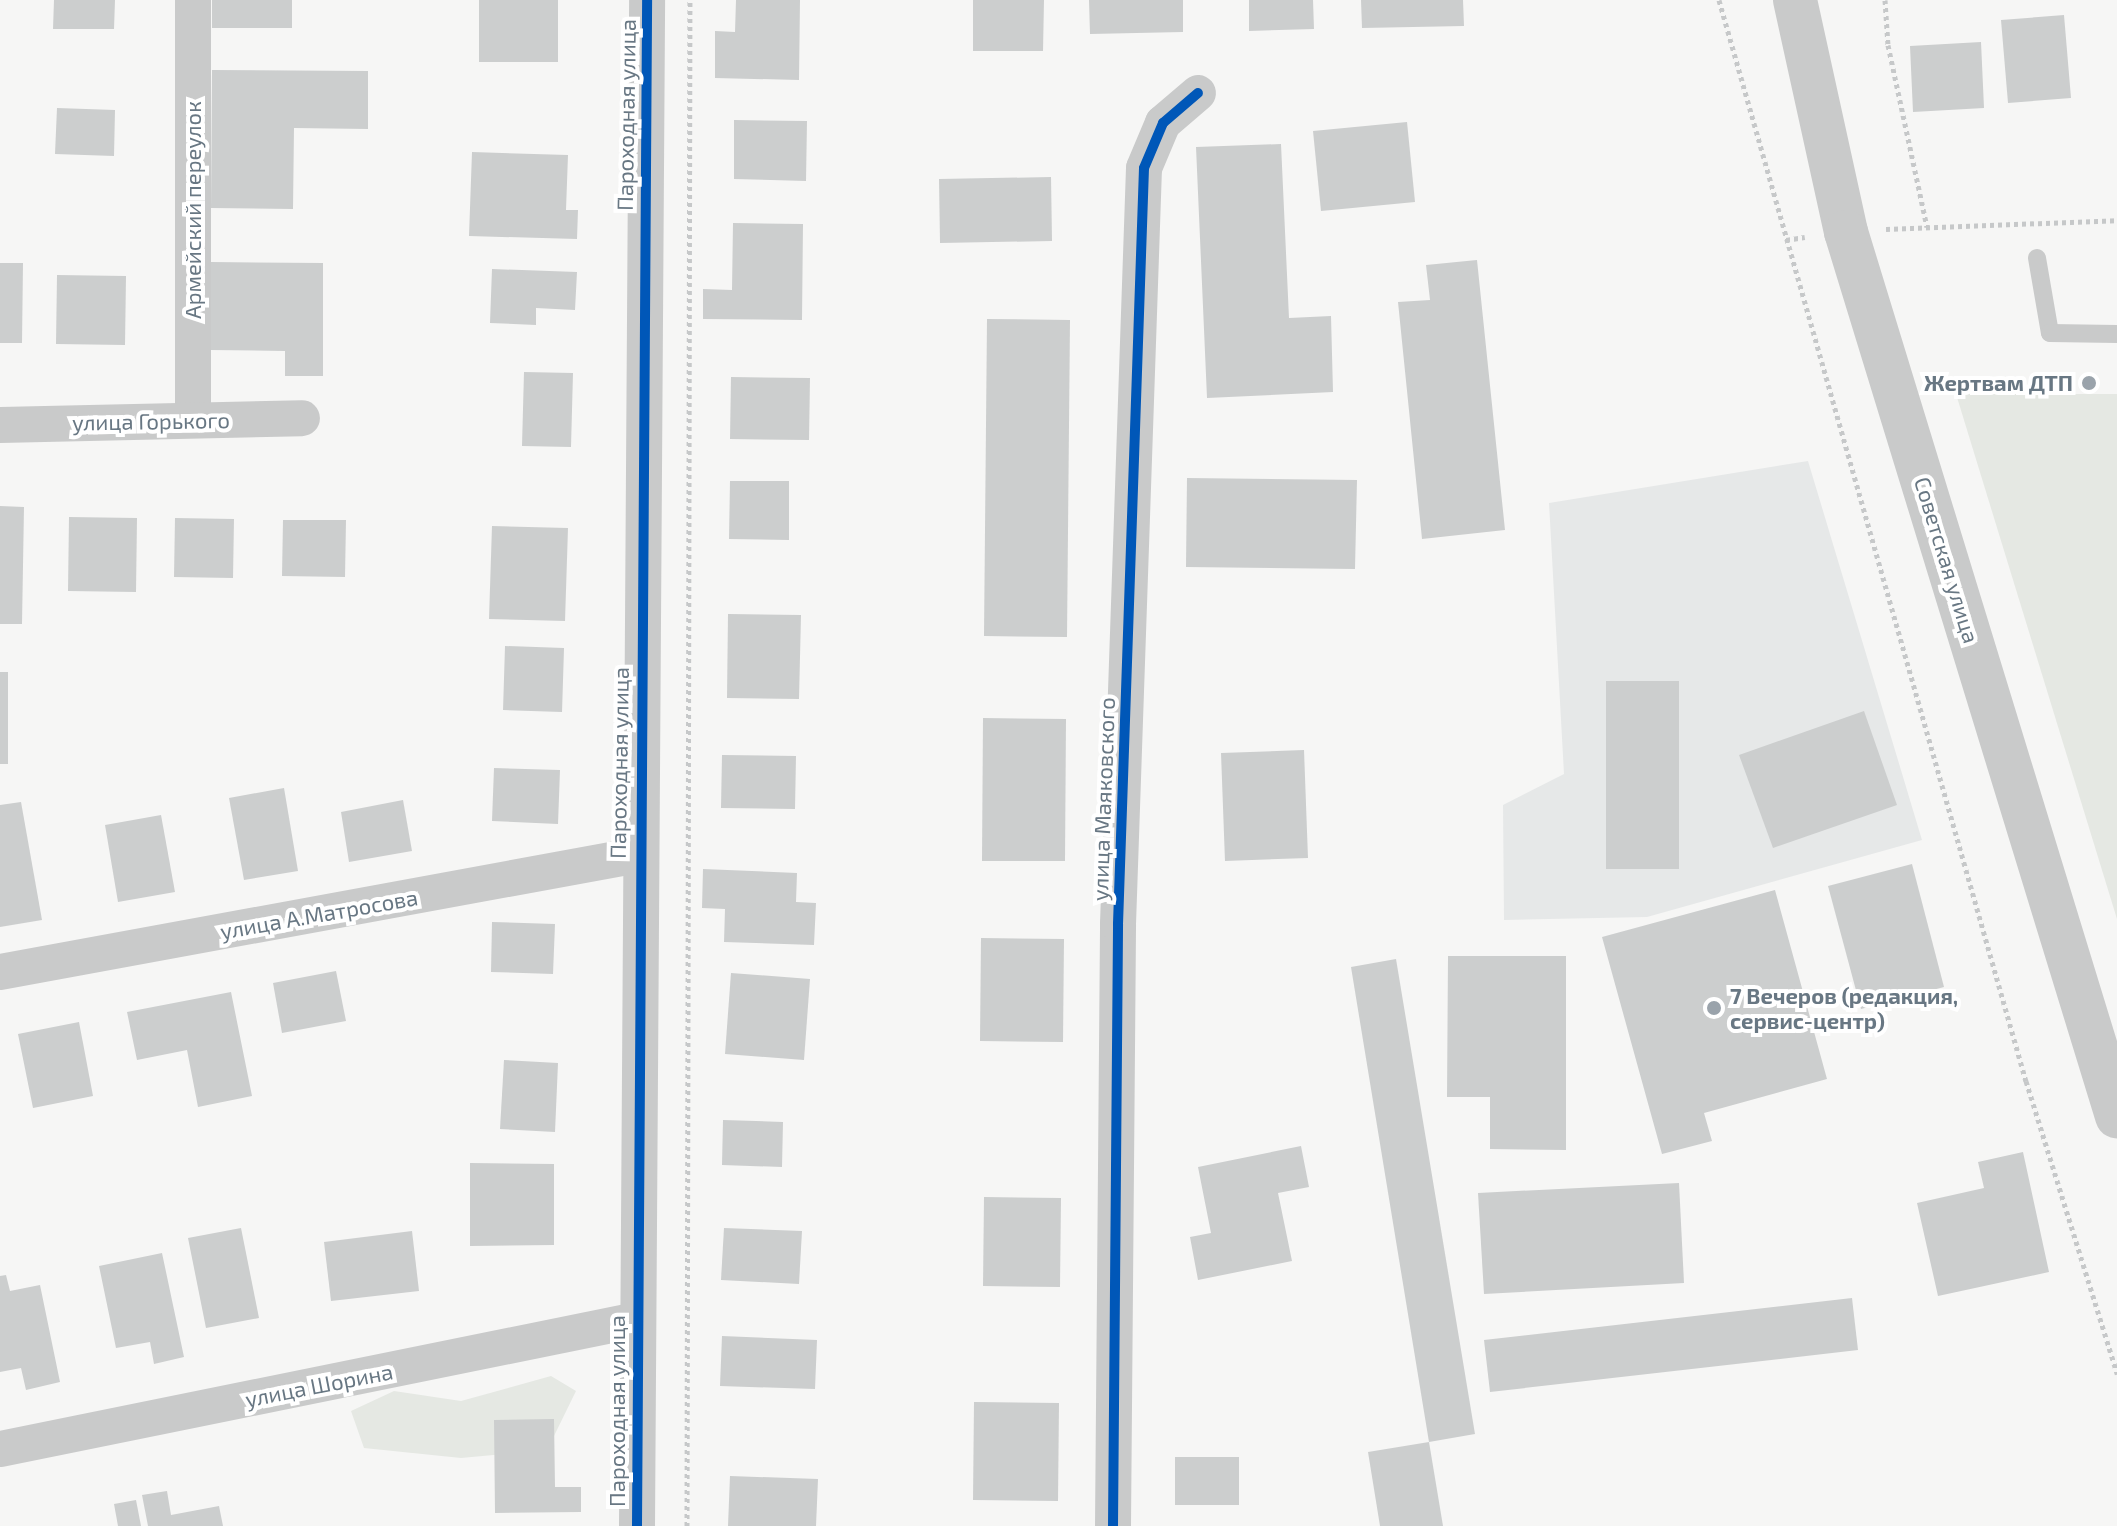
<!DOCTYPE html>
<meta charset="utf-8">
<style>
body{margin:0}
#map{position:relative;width:2117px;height:1526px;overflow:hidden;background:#f6f6f5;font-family:"Exo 2",sans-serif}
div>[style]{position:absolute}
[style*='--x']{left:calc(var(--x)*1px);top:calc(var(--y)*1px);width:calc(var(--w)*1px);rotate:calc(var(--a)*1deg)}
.built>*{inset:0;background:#e6e8e8}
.green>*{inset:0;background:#e5e8e3}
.building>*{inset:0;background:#cccece}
.path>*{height:5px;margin-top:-2.5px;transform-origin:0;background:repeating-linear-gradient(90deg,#c6c8c9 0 4px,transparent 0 8px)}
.service>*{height:18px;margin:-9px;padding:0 9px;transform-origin:9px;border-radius:9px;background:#c9caca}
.minor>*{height:36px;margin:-18px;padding:0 18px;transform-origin:18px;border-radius:18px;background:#c9caca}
.tertiary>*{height:44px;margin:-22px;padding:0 22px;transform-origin:22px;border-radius:22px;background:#c9caca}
.cycleway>*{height:10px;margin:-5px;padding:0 5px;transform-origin:5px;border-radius:5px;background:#0057b8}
.dots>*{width:22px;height:22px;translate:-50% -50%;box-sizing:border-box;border:4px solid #fff;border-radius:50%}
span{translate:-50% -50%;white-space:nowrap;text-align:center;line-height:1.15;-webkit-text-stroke:8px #fff;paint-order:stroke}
.street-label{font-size:22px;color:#687783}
.poi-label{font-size:22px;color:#687783;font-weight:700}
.right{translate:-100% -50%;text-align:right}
.left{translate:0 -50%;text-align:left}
</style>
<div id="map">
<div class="built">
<div style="clip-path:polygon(1808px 461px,1922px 840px,1647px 917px,1504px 920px,1503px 805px,1564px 774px,1549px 503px)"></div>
</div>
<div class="green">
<div style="clip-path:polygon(1956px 394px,2117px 394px,2117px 919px)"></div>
<div style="clip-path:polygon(551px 1376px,576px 1391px,554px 1436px,504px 1454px,461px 1458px,364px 1448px,351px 1411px,394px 1391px,461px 1401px)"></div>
</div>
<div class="building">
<div style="clip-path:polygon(54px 0,115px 0,114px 29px,53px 29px)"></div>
<div style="clip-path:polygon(212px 0,292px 0,292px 28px,212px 28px)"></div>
<div style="clip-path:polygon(479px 0,558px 0,558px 62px,479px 62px)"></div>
<div style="clip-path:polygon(736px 0,800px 0,799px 80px,715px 78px,715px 31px,735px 32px)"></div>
<div style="clip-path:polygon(973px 0,1044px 0,1043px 51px,973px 51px)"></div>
<div style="clip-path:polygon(1089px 0,1183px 0,1183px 32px,1090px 34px)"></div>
<div style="clip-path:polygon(1249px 0,1313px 0,1314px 29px,1249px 31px)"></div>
<div style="clip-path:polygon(1361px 0,1463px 0,1464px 26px,1362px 28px)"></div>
<div style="clip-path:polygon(2064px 15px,2071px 98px,2008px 103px,2001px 20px)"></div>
<div style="clip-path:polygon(1981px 42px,1984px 108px,1913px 112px,1910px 46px)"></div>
<div style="clip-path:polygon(212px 70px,368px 71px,368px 129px,294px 128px,293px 209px,211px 208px)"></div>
<div style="clip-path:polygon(57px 108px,115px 110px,114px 156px,55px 154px)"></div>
<div style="clip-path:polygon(734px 120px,807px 121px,806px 181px,734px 179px)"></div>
<div style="clip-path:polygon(1407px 122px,1415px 202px,1321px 211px,1313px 131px)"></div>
<div style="clip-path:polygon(1281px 144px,1289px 318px,1331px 316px,1333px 392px,1207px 398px,1196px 147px)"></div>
<div style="clip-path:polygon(472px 152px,568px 155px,566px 210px,578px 210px,577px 239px,469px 236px)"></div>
<div style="clip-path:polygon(1051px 177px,1052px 241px,940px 243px,939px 179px)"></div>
<div style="clip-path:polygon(733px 223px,803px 224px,802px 320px,703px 319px,703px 289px,732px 290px)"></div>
<div style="clip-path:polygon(1477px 260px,1505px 530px,1422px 539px,1398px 302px,1430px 300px,1426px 265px)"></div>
<div style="clip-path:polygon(211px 262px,323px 263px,323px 376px,285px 376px,285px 351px,210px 350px)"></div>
<div style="clip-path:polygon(0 263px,23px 263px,22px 343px,0 343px)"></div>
<div style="clip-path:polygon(492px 269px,577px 272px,575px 310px,536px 308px,536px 325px,490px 323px)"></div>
<div style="clip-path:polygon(57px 275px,126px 276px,125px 345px,56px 344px)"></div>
<div style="clip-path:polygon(987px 319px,1070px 320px,1067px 637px,984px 636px)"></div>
<div style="clip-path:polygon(524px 372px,573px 373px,571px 447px,522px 446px)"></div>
<div style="clip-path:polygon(731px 377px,810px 378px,809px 440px,730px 439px)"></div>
<div style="clip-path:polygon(1187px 478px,1357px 480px,1355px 569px,1186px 567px)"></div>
<div style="clip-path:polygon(730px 481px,789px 481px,789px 540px,729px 539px)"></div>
<div style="clip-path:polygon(0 506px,24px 507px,22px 624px,0 624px)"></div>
<div style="clip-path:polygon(69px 517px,137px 518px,136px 592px,68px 591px)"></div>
<div style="clip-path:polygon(175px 518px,234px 519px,233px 578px,174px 577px)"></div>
<div style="clip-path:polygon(283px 520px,346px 520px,345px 577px,282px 576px)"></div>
<div style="clip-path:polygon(492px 526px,568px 528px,565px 621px,489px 619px)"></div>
<div style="clip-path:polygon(728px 614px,801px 615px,799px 699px,727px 698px)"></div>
<div style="clip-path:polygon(505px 646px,564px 648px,562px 712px,503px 710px)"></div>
<div style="clip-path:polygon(0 672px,8px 672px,8px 764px,0 764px)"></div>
<div style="clip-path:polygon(1606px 681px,1679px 681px,1679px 869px,1606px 869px)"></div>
<div style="clip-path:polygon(1864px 711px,1897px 805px,1773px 848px,1739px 755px)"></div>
<div style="clip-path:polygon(983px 718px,1066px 719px,1065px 861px,982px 861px)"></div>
<div style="clip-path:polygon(1304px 750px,1308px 858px,1225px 861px,1221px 753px)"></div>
<div style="clip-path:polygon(722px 755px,796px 756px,795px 809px,721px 808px)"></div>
<div style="clip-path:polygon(494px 768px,560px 770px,558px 824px,492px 821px)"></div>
<div style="clip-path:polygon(284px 788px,298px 871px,244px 880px,229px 798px)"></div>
<div style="clip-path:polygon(403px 800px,412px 851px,349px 862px,341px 812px)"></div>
<div style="clip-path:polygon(21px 802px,42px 920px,0 927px,0 805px)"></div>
<div style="clip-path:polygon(161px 815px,175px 892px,118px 902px,105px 825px)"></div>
<div style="clip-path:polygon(1912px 864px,1944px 987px,1861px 1009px,1828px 886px)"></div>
<div style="clip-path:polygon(703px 869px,797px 873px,796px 902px,816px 903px,814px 945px,724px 942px,725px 909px,702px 908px)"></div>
<div style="clip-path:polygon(1775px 890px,1827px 1079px,1704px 1113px,1712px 1141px,1662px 1154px,1602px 937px)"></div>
<div style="clip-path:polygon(492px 922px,555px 924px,553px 974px,491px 972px)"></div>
<div style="clip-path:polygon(981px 938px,1064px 939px,1063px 1042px,980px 1041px)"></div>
<div style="clip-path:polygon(1448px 956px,1566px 956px,1566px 1150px,1490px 1149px,1490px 1097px,1447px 1097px)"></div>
<div style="clip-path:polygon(1396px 959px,1475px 1434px,1429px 1442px,1351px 967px)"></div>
<div style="clip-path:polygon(336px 971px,346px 1021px,282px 1033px,273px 983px)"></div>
<div style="clip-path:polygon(731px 973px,810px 979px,804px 1060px,725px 1054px)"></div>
<div style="clip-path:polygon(231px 992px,252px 1096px,198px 1107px,187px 1050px,137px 1060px,127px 1012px)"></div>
<div style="clip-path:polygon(79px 1022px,93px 1096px,33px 1108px,18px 1034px)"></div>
<div style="clip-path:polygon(504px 1060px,558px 1063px,555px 1132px,500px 1129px)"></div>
<div style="clip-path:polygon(723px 1120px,783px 1122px,782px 1167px,722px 1165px)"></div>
<div style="clip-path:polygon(1301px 1146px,1309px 1187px,1278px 1193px,1292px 1261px,1198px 1280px,1190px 1237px,1211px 1233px,1198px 1167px)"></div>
<div style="clip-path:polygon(2023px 1152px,2049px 1272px,1938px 1296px,1917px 1203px,1984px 1188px,1978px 1162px)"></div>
<div style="clip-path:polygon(470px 1163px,554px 1164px,554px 1245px,470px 1246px)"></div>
<div style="clip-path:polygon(1679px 1183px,1684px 1283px,1484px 1294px,1478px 1193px)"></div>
<div style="clip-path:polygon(984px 1197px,1061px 1198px,1060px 1287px,983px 1286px)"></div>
<div style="clip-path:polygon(241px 1228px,259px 1318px,206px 1328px,188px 1238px)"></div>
<div style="clip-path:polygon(724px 1228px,802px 1231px,799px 1284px,721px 1280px)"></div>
<div style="clip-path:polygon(412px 1231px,419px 1291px,331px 1301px,324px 1242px)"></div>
<div style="clip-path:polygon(162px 1253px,184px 1357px,154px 1364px,150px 1342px,116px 1348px,99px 1266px)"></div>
<div style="clip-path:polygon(6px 1275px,10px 1291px,40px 1285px,60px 1382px,26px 1390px,21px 1368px,0 1372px,0 1276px)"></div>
<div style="clip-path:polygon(1852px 1298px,1858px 1350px,1490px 1392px,1484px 1340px)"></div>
<div style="clip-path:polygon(722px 1336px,817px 1340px,815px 1389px,720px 1386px)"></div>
<div style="clip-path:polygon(974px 1402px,1059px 1403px,1058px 1501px,973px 1500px)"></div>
<div style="clip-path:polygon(554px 1419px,555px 1487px,581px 1487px,581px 1512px,495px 1513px,494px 1420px)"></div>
<div style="clip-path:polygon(1429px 1442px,1443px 1526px,1380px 1526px,1368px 1452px)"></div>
<div style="clip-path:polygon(1175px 1457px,1239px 1457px,1239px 1505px,1175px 1505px)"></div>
<div style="clip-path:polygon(730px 1476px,818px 1479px,816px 1526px,728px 1526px)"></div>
<div style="clip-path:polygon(167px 1491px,171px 1515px,219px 1506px,223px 1526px,148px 1526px,142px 1495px)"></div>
<div style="clip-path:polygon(136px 1500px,141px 1526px,118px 1526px,114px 1504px)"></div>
</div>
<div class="path">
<div style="--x:1719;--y:0;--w:1124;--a:74.15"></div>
<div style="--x:2026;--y:1081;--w:307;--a:72.7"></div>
<div style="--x:1885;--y:0;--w:45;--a:86.2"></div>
<div style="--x:1888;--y:45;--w:186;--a:77.9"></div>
<div style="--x:1886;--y:229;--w:231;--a:-2.2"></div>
<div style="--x:1786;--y:240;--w:19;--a:-9"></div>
<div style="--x:687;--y:1526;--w:1526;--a:-89.89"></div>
</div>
<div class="service">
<div style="--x:2037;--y:258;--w:76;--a:80.2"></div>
<div style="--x:2050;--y:333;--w:67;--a:0.9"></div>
</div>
<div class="minor">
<div style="--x:193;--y:0;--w:420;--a:90"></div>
<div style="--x:0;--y:425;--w:302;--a:-1.3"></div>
<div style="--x:0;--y:972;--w:649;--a:-10.39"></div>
<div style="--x:0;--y:1449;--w:650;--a:-11.45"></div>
<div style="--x:637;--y:1526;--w:1526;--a:-89.62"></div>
<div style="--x:1113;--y:1526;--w:602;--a:-89.52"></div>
<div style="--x:1118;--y:924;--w:756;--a:-88.03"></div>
<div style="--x:1144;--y:168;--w:49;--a:-67.1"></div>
<div style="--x:1163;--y:123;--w:46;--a:-40.6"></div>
</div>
<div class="tertiary">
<div style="--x:1795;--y:0;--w:238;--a:77.6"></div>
<div style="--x:1846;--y:232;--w:925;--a:72.96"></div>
</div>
<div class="cycleway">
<div style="--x:637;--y:1526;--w:1526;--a:-89.62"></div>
<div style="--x:1113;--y:1526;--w:602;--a:-89.52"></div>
<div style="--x:1118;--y:924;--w:756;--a:-88.03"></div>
<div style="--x:1144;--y:168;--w:49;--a:-67.1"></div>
<div style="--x:1163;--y:123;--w:46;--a:-40.6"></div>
</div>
<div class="dots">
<div style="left:2089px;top:383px;background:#9aa3ab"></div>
<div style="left:1714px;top:1008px;background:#9aa3ab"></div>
</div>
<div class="street-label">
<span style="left:626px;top:115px;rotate:-89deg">Пароходная улица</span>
<span style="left:193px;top:210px;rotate:-90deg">Армейский переулок</span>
<span style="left:151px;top:421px;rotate:-1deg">улица Горького</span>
<span style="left:1947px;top:560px;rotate:73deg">Советская улица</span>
<span style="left:619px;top:763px;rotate:-89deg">Пароходная улица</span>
<span style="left:1103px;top:799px;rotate:-88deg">улица Маяковского</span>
<span style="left:319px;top:914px;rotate:-10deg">улица А.Матросова</span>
<span style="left:319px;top:1385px;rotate:-11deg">улица Шорина</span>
<span style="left:617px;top:1411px;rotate:-90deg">Пароходная улица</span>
</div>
<div class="poi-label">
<span class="right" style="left:2073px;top:383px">Жертвам ДТП</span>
<span class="left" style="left:1730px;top:1008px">7 Вечеров (редакция,<br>сервис-центр)</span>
</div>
</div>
